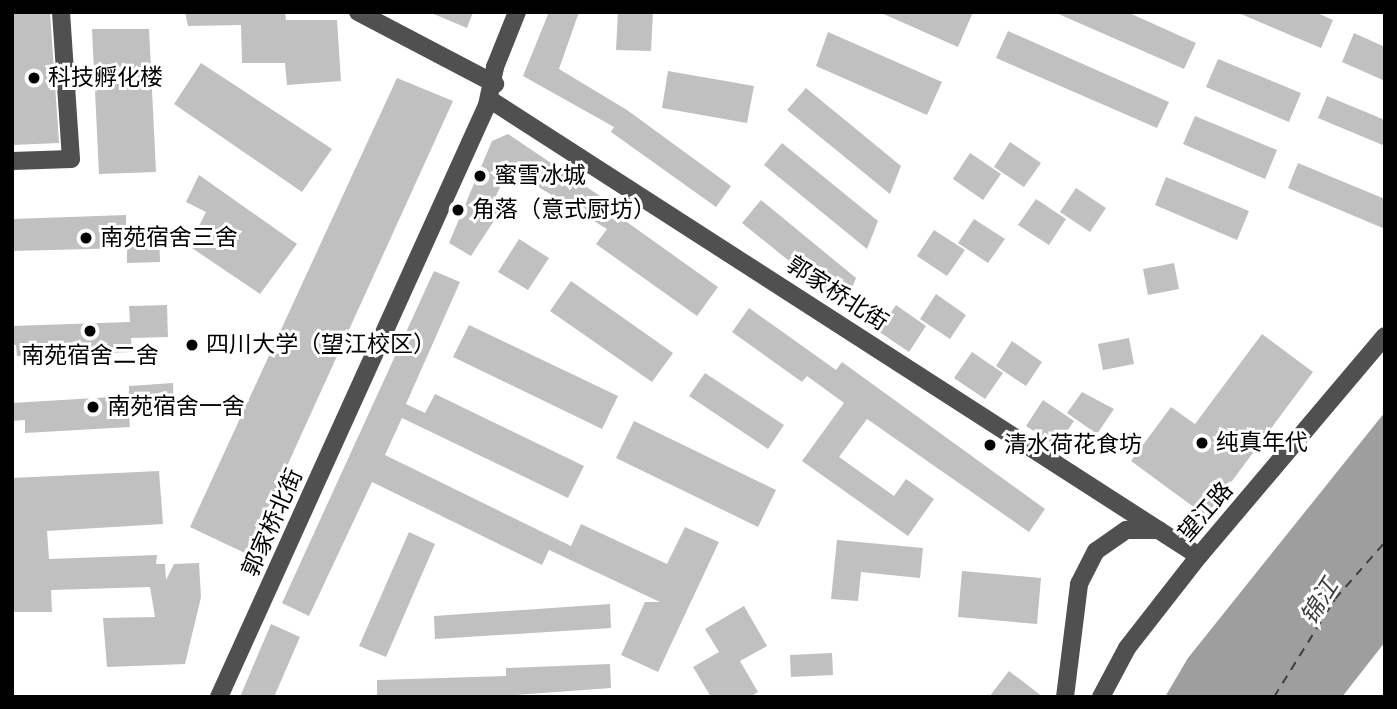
<!DOCTYPE html>
<meta charset="utf-8">
<style>
body{margin:0}
#map{position:relative;width:1397px;height:709px;overflow:hidden;background:#fff;font-family:"Roboto Condensed","Noto Sans SC",sans-serif}
div>[style]{position:absolute}
[style*='--x']{left:calc(var(--x)*1px);top:calc(var(--y)*1px);width:calc(var(--w)*1px);rotate:calc(var(--a)*1deg)}
.water>*{inset:0;background:#9e9e9e}
.ferry>*{height:2px;margin-top:-1px;transform-origin:0;background:repeating-linear-gradient(90deg,#3f3f3f 0 9px,transparent 0 16px)}
.building>*{inset:0;background:#c0c0c0}
.minor>*{height:18px;margin:-9px;padding:0 9px;transform-origin:9px;border-radius:9px;background:#505050}
.dots>*{width:19px;height:19px;translate:-50% -50%;box-sizing:border-box;border:4px solid #fff;border-radius:50%}
span{translate:-50% -50%;white-space:nowrap;text-align:center;line-height:1.15;-webkit-text-stroke:6px #fff;paint-order:stroke}
.poi-label{font-size:23px;color:#000}
.left{translate:0 -50%;text-align:left}
.street-label{font-size:23px;color:#000}
.water-label{font-size:24px;color:#3f3f3f;font-style:italic}
.frame{position:absolute;inset:0;border:14px solid #000;pointer-events:none}
</style>
<div id="map">
<div class="water">
<div style="clip-path:polygon(1385px 412px,1385px 642px,1342px 697px,1165px 697px,1188px 658px)"></div>
</div>
<div class="ferry">
<div style="--x:1274;--y:697;--w:115;--a:-58.1"></div>
<div style="--x:1335;--y:599;--w:76;--a:-48.7"></div>
</div>
<div class="building">
<div style="clip-path:polygon(12px 12px,50px 12px,59px 143px,12px 145px)"></div>
<div style="clip-path:polygon(185px 12px,285px 12px,286px 20px,337px 20px,341px 81px,287px 85px,285px 63px,242px 63px,241px 25px,188px 26px)"></div>
<div style="clip-path:polygon(429px 12px,473px 12px,467px 28px)"></div>
<div style="clip-path:polygon(549px 12px,579px 12px,559px 69px,627px 110px,731px 186px,716px 207px,611px 132px,614px 127px,523px 76px)"></div>
<div style="clip-path:polygon(618px 12px,653px 12px,651px 51px,616px 50px)"></div>
<div style="clip-path:polygon(879px 12px,973px 12px,958px 47px)"></div>
<div style="clip-path:polygon(1054px 12px,1127px 12px,1196px 43px,1184px 69px)"></div>
<div style="clip-path:polygon(1236px 12px,1315px 12px,1333px 20px,1321px 48px)"></div>
<div style="clip-path:polygon(92px 29px,149px 29px,156px 172px,99px 174px)"></div>
<div style="clip-path:polygon(1008px 31px,1169px 102px,1157px 128px,996px 58px)"></div>
<div style="clip-path:polygon(828px 32px,942px 82px,927px 115px,816px 66px)"></div>
<div style="clip-path:polygon(1354px 33px,1385px 47px,1385px 81px,1342px 62px)"></div>
<div style="clip-path:polygon(1218px 59px,1301px 93px,1289px 122px,1206px 87px)"></div>
<div style="clip-path:polygon(201px 63px,332px 149px,302px 192px,174px 104px)"></div>
<div style="clip-path:polygon(668px 71px,754px 86px,747px 123px,662px 108px)"></div>
<div style="clip-path:polygon(397px 78px,453px 101px,247px 554px,190px 527px)"></div>
<div style="clip-path:polygon(806px 88px,901px 166px,890px 194px,787px 110px)"></div>
<div style="clip-path:polygon(1327px 96px,1385px 120px,1385px 146px,1318px 118px)"></div>
<div style="clip-path:polygon(1195px 116px,1277px 150px,1265px 179px,1183px 144px)"></div>
<div style="clip-path:polygon(508px 134px,606px 200px,603px 205px,718px 287px,697px 316px,596px 244px,607px 229px,509px 169px,491px 206px,499px 213px,471px 256px,449px 243px,492px 141px)"></div>
<div style="clip-path:polygon(1010px 142px,1041px 163px,1024px 187px,994px 167px)"></div>
<div style="clip-path:polygon(782px 143px,878px 221px,867px 249px,764px 165px)"></div>
<div style="clip-path:polygon(970px 153px,1001px 174px,983px 200px,953px 179px)"></div>
<div style="clip-path:polygon(1298px 163px,1385px 199px,1385px 229px,1288px 188px)"></div>
<div style="clip-path:polygon(199px 175px,297px 244px,260px 294px,189px 246px,206px 212px,186px 202px)"></div>
<div style="clip-path:polygon(1166px 177px,1249px 211px,1237px 240px,1155px 205px)"></div>
<div style="clip-path:polygon(1076px 188px,1106px 208px,1090px 232px,1060px 212px)"></div>
<div style="clip-path:polygon(1036px 199px,1066px 219px,1049px 245px,1018px 225px)"></div>
<div style="clip-path:polygon(761px 200px,856px 278px,845px 306px,742px 223px)"></div>
<div style="clip-path:polygon(126px 215px,126px 228px,159px 227px,160px 262px,127px 263px,127px 248px,12px 251px,12px 219px)"></div>
<div style="clip-path:polygon(974px 219px,1005px 239px,988px 263px,958px 243px)"></div>
<div style="clip-path:polygon(934px 230px,965px 250px,947px 276px,917px 256px)"></div>
<div style="clip-path:polygon(519px 239px,549px 258px,528px 290px,498px 272px)"></div>
<div style="clip-path:polygon(1174px 263px,1179px 289px,1148px 295px,1143px 269px)"></div>
<div style="clip-path:polygon(434px 271px,460px 282px,406px 404px,425px 413px,435px 394px,584px 466px,568px 498px,402px 418px,385px 455px,571px 546px,581px 524px,667px 564px,685px 527px,719px 542px,658px 672px,621px 655px,645px 602px,660px 602px,549px 550px,542px 565px,372px 482px,309px 616px,282px 603px)"></div>
<div style="clip-path:polygon(571px 281px,673px 353px,652px 382px,550px 311px)"></div>
<div style="clip-path:polygon(936px 294px,966px 315px,950px 339px,920px 319px)"></div>
<div style="clip-path:polygon(167px 305px,168px 337px,131px 338px,132px 352px,17px 356px,16px 345px,12px 345px,12px 326px,130px 322px,129px 306px)"></div>
<div style="clip-path:polygon(896px 305px,926px 326px,909px 352px,878px 331px)"></div>
<div style="clip-path:polygon(749px 308px,836px 370px,842px 362px,1045px 509px,1029px 532px,867px 419px,839px 457px,894px 496px,906px 479px,934px 499px,908px 536px,802px 461px,844px 403px,807px 376px,802px 382px,732px 332px)"></div>
<div style="clip-path:polygon(469px 325px,618px 396px,602px 429px,453px 357px)"></div>
<div style="clip-path:polygon(1262px 334px,1313px 372px,1206px 516px,1131px 461px,1171px 407px,1195px 424px)"></div>
<div style="clip-path:polygon(1129px 338px,1134px 364px,1103px 370px,1098px 344px)"></div>
<div style="clip-path:polygon(1012px 341px,1042px 362px,1026px 386px,996px 366px)"></div>
<div style="clip-path:polygon(972px 352px,1003px 373px,985px 399px,954px 378px)"></div>
<div style="clip-path:polygon(705px 373px,784px 425px,768px 449px,689px 396px)"></div>
<div style="clip-path:polygon(173px 383px,174px 412px,129px 415px,130px 427px,25px 433px,25px 420px,12px 421px,12px 403px,129px 396px,129px 386px)"></div>
<div style="clip-path:polygon(1082px 392px,1114px 409px,1097px 434px,1067px 413px)"></div>
<div style="clip-path:polygon(1043px 400px,1074px 421px,1057px 446px,1026px 426px)"></div>
<div style="clip-path:polygon(634px 421px,776px 490px,758px 527px,616px 458px)"></div>
<div style="clip-path:polygon(159px 471px,163px 524px,47px 531px,49px 559px,157px 555px,156px 564px,165px 564px,166px 580px,174px 564px,199px 563px,201px 597px,185px 664px,107px 667px,103px 618px,155px 617px,150px 587px,51px 590px,52px 612px,12px 612px,12px 478px)"></div>
<div style="clip-path:polygon(409px 532px,435px 544px,386px 657px,359px 646px)"></div>
<div style="clip-path:polygon(837px 540px,923px 548px,920px 578px,861px 572px,858px 601px,831px 599px)"></div>
<div style="clip-path:polygon(962px 571px,1041px 578px,1037px 624px,958px 617px)"></div>
<div style="clip-path:polygon(610px 604px,611px 628px,435px 639px,434px 616px)"></div>
<div style="clip-path:polygon(744px 606px,767px 646px,740px 661px,758px 692px,750px 697px,711px 697px,693px 667px,719px 652px,705px 629px)"></div>
<div style="clip-path:polygon(271px 624px,300px 637px,274px 697px,240px 697px)"></div>
<div style="clip-path:polygon(832px 653px,833px 675px,791px 677px,790px 655px)"></div>
<div style="clip-path:polygon(610px 664px,611px 688px,486px 697px,377px 697px,377px 680px,506px 676px,506px 668px)"></div>
<div style="clip-path:polygon(1009px 671px,1043px 697px,989px 697px)"></div>
</div>
<div class="minor">
<div style="--x:358;--y:12;--w:155;--a:27.7"></div>
<div style="--x:489;--y:99;--w:844;--a:32.77"></div>
<div style="--x:12;--y:161;--w:59;--a:-1.9"></div>
<div style="--x:71;--y:159;--w:147;--a:-93.9"></div>
<div style="--x:219;--y:697;--w:650;--a:-65.64"></div>
<div style="--x:487;--y:105;--w:39;--a:-78"></div>
<div style="--x:495;--y:67;--w:59;--a:-68.2"></div>
<div style="--x:1065;--y:697;--w:114;--a:-82.9"></div>
<div style="--x:1079;--y:584;--w:37;--a:-63"></div>
<div style="--x:1096;--y:551;--w:37;--a:-35"></div>
<div style="--x:1126;--y:530;--w:33;--a:0"></div>
<div style="--x:1101;--y:697;--w:55;--a:-62"></div>
<div style="--x:1127;--y:648;--w:117;--a:-52"></div>
<div style="--x:1199;--y:556;--w:288;--a:-49.8"></div>
</div>
<div class="dots">
<div style="left:34px;top:78px;background:#000"></div>
<div style="left:480px;top:176px;background:#000"></div>
<div style="left:458px;top:210px;background:#000"></div>
<div style="left:86px;top:238px;background:#000"></div>
<div style="left:90px;top:331px;background:#000"></div>
<div style="left:192px;top:345px;background:#000"></div>
<div style="left:93px;top:407px;background:#000"></div>
<div style="left:1202px;top:443px;background:#000"></div>
<div style="left:990px;top:445px;background:#000"></div>
</div>
<div class="poi-label">
<span class="left" style="left:48px;top:78px">科技孵化楼</span>
<span class="left" style="left:494px;top:176px">蜜雪冰城</span>
<span class="left" style="left:472px;top:210px">角落（意式厨坊）</span>
<span class="left" style="left:100px;top:238px">南苑宿舍三舍</span>
<span class="left" style="left:206px;top:345px">四川大学（望江校区）</span>
<span style="left:90px;top:356px">南苑宿舍二舍</span>
<span class="left" style="left:107px;top:407px">南苑宿舍一舍</span>
<span class="left" style="left:1216px;top:443px">纯真年代</span>
<span class="left" style="left:1004px;top:445px">清水荷花食坊</span>
</div>
<div class="street-label">
<span style="left:837px;top:294px;rotate:33deg">郭家桥北街</span>
<span style="left:1206px;top:512px;rotate:-49deg">望江路</span>
<span style="left:273px;top:523px;rotate:-66deg">郭家桥北街</span>
</div>
<div class="water-label">
<span style="left:1320px;top:602px;rotate:-58deg">锦江</span>
</div>
<div class="frame"></div>
</div>
